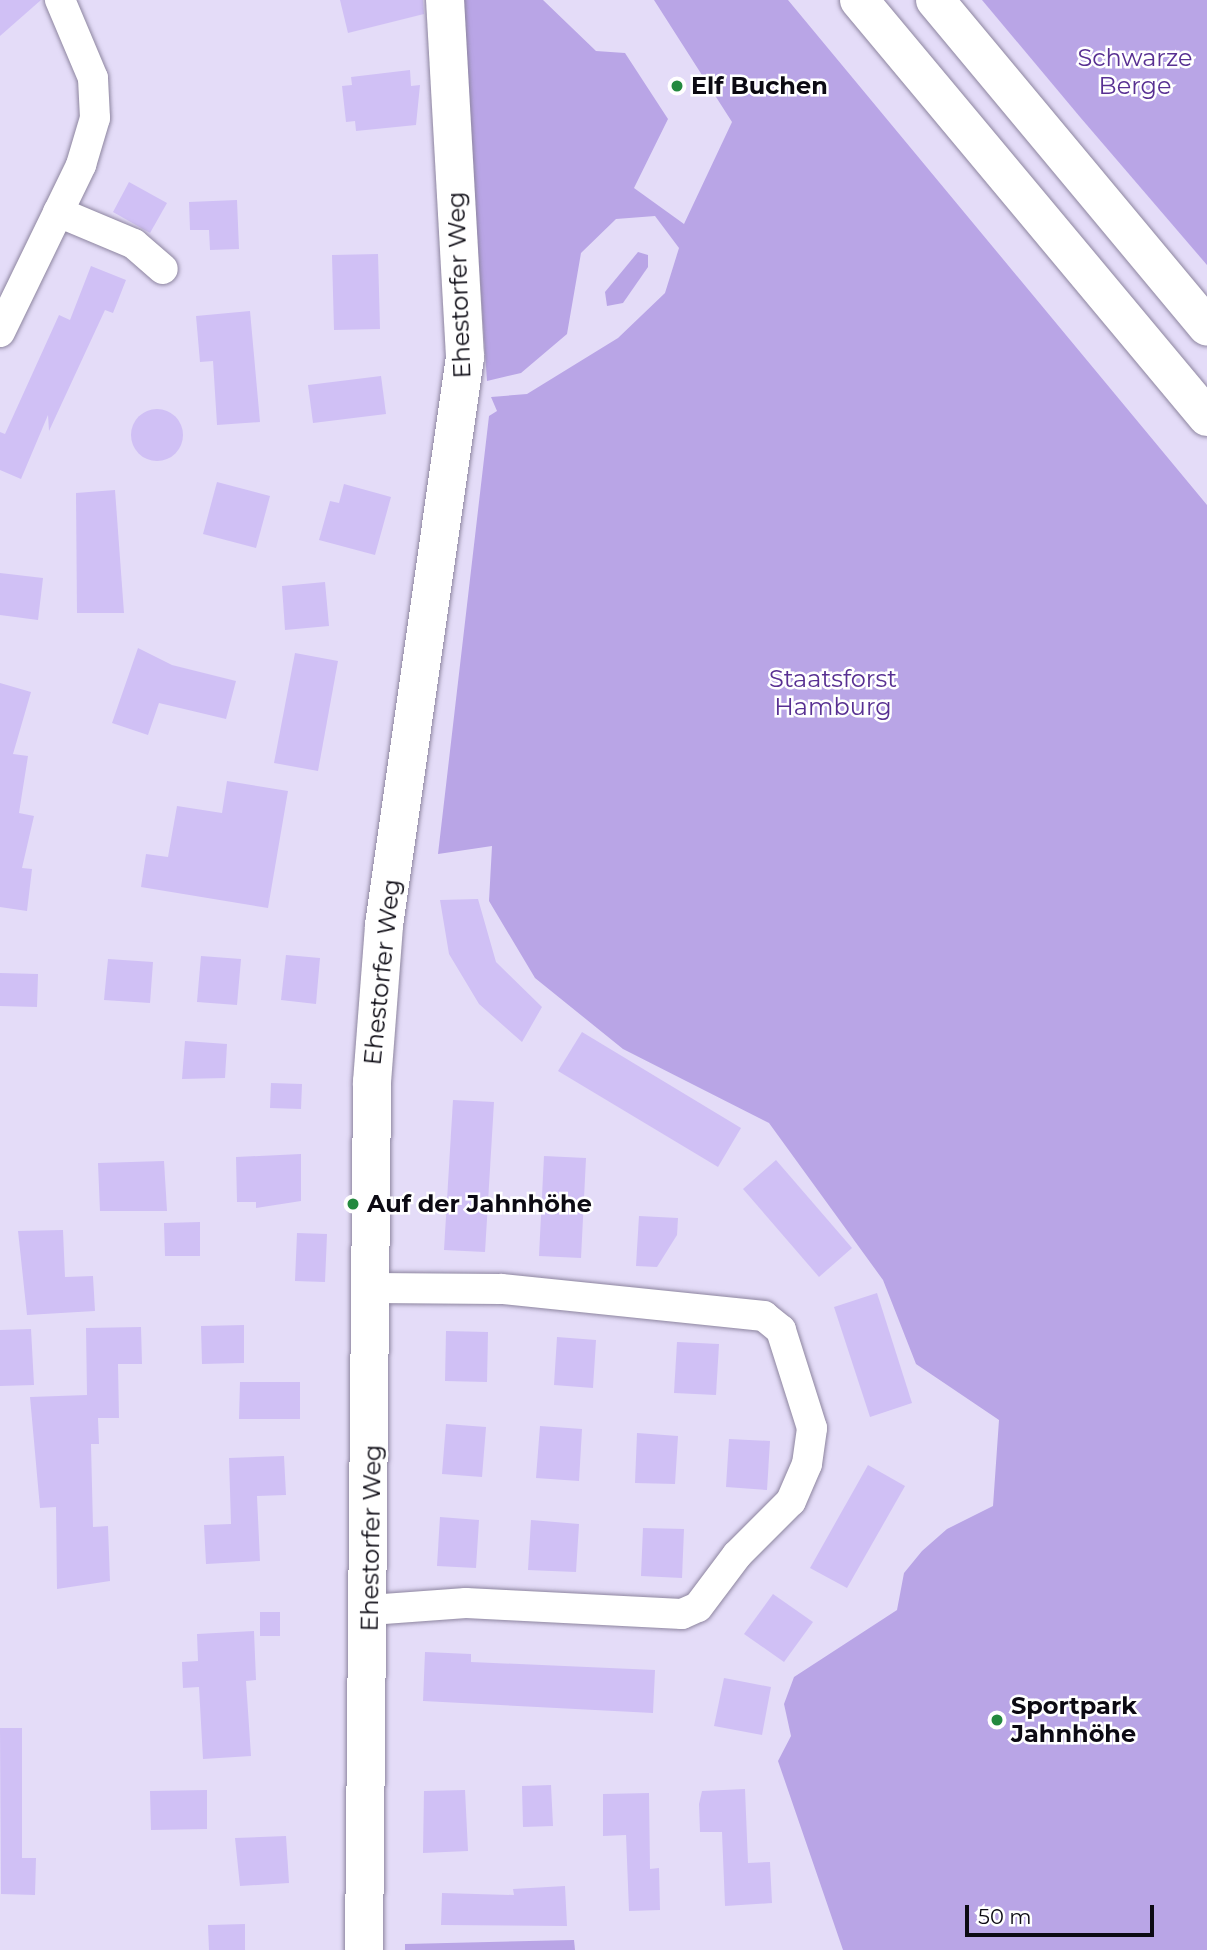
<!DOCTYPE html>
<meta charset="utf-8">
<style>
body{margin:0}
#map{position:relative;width:1207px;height:1950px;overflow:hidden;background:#e4dcf8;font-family:Montserrat,sans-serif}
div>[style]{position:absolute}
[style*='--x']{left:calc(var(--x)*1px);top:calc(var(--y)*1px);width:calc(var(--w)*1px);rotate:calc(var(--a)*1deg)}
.green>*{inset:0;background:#b9a5e6}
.building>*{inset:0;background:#d0c0f5}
.round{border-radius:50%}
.roads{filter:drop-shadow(0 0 2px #8d859f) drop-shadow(0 0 2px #8d859f)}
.minor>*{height:30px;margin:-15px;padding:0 15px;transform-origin:15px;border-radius:15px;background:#fff}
.secondary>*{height:38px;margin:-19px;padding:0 19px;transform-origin:19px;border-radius:19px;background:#fff}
.motorway>*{height:38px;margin:-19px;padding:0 19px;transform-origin:19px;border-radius:19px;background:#fff}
.dots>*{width:19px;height:19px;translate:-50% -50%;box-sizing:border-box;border:4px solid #fff;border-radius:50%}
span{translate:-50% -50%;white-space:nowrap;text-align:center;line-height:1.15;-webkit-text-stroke:5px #fff;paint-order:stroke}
.park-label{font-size:24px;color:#583092}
.poi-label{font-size:24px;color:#0c0a13;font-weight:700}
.left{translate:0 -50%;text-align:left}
.street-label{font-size:24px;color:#0c0a13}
.scale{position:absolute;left:965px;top:1905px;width:189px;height:32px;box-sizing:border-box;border:4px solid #0c0a13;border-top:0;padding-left:9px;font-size:21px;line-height:24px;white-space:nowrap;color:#0c0a13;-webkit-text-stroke:5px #fff;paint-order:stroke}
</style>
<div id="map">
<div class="green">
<div style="clip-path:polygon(461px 0,543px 0,596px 51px,625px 53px,668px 119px,634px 188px,684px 224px,732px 122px,654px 0,788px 0,1207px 505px,1207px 1950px,843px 1950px,778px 1761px,791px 1736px,784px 1704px,794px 1677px,897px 1610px,904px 1573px,922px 1551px,947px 1529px,993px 1506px,999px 1420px,916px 1364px,883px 1280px,769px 1123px,623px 1049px,535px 978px,489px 901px,492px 846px,438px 854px,489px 416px,497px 411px,491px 397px,527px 394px,618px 338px,665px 293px,679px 248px,655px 216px,616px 219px,581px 253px,567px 334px,521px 373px,487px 381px)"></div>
<div style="clip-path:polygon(982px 0,1207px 0,1207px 265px,1080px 117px)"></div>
<div style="clip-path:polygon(638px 252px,648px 255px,648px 267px,623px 303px,607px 306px,605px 292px)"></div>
<div style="clip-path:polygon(574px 1940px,575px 1950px,405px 1950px,405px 1944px)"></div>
</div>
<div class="building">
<div style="clip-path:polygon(0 0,41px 0,0 36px)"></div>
<div style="clip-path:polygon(340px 0,423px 0,424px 14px,348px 33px)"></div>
<div style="clip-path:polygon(410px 70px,411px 86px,420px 85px,416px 125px,356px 131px,355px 121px,346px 122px,342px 86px,352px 85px,351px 77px)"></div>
<div style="clip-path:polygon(129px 182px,167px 203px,150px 233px,113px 212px)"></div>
<div style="clip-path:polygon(237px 200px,239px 249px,210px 250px,209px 230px,190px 230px,189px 202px)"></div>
<div style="clip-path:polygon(378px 254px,380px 329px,334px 330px,332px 255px)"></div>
<div style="clip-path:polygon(91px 266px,126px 280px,113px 313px,105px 310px,49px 431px,48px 415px,21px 479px,0 470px,0 432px,5px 434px,59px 315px,70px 320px)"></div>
<div style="clip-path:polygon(250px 311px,260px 422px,217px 425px,213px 361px,200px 362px,196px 316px)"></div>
<div style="clip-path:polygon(381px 376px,386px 414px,313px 423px,308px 385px)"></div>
<div class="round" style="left:131px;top:409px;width:52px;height:52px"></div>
<div style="clip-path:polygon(217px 482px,270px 496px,256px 548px,203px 534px)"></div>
<div style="clip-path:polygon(344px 484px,391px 497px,375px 555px,319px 540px,330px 501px,339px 503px)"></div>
<div style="clip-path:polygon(115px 490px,124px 613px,77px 613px,76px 493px)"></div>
<div style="clip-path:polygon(0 573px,43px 578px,38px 620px,0 615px)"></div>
<div style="clip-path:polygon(325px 582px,329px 626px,285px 630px,282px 586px)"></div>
<div style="clip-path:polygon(138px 648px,172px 665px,236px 681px,226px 719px,159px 703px,148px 735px,112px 723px)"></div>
<div style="clip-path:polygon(295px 653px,338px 661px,318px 771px,274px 763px)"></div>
<div style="clip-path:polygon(0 683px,31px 692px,13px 754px,28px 756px,19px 813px,34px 816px,22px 868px,32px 869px,27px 911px,0 907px)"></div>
<div style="clip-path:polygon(227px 781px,288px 791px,268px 908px,141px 887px,146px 854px,168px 857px,177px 806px,222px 813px)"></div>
<div style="clip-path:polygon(478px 899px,496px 962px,542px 1007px,522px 1042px,479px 1004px,449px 954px,440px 900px)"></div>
<div style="clip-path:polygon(286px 955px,320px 958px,316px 1004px,281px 1000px)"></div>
<div style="clip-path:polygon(201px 956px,241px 959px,237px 1005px,197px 1002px)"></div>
<div style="clip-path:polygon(108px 959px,153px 962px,150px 1003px,104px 1000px)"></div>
<div style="clip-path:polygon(0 973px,38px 974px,37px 1007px,0 1006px)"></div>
<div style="clip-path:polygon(582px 1032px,741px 1128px,718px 1167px,558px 1071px)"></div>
<div style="clip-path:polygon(185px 1041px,227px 1044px,225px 1078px,182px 1079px)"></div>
<div style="clip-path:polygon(271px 1083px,302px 1084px,301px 1109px,270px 1108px)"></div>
<div style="clip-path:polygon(453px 1100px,494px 1102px,485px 1252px,444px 1250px)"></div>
<div style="clip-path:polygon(301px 1154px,301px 1201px,256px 1208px,256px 1202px,237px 1202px,236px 1157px)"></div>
<div style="clip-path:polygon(544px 1156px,586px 1158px,581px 1258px,539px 1256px)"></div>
<div style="clip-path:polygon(776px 1160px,852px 1248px,819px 1277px,743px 1189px)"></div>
<div style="clip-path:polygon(164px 1161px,167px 1211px,100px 1211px,98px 1163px)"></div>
<div style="clip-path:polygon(639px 1216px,678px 1218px,677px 1235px,657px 1267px,636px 1266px)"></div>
<div style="clip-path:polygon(200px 1222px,200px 1256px,165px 1256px,164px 1223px)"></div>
<div style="clip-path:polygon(63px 1230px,65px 1277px,93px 1276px,95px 1311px,27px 1315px,18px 1231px)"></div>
<div style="clip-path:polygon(297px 1233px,327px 1234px,325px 1282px,295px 1281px)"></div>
<div style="clip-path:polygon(877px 1293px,912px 1403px,870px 1417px,834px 1307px)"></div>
<div style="clip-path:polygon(244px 1325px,244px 1363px,202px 1364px,201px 1326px)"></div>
<div style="clip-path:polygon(141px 1327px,142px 1364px,118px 1364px,119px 1418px,98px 1418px,99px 1444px,91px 1444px,93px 1527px,108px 1526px,110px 1581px,57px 1589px,56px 1507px,40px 1508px,30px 1397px,87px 1395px,86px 1328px)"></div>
<div style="clip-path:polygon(31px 1329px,34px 1385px,0 1386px,0 1330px)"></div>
<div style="clip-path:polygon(446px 1331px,488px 1332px,487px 1382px,445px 1381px)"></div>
<div style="clip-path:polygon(557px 1337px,596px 1340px,593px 1388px,554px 1385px)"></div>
<div style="clip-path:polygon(677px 1342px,719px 1344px,716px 1395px,674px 1393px)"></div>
<div style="clip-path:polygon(240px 1382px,300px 1382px,300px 1419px,239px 1419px)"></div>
<div style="clip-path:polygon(446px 1424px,486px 1427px,482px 1477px,442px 1474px)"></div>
<div style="clip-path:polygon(540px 1426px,582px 1429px,579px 1481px,536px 1478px)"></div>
<div style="clip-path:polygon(637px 1433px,678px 1436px,675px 1484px,635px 1483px)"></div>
<div style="clip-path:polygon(729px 1439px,770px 1441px,767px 1490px,726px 1487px)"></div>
<div style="clip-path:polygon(284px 1456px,286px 1495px,257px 1496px,260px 1561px,206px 1564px,204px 1525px,231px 1524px,229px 1458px)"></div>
<div style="clip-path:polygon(868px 1465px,905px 1486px,847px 1588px,810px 1568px)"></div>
<div style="clip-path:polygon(440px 1517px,479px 1520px,476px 1568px,437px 1566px)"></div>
<div style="clip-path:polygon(531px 1520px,579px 1524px,576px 1572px,528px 1570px)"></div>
<div style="clip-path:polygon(643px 1528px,684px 1529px,682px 1578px,641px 1576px)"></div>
<div style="clip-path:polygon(773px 1594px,813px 1622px,784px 1662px,744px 1634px)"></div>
<div style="clip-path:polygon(260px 1612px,280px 1612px,280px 1636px,260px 1636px)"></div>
<div style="clip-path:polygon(254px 1631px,256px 1680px,246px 1681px,251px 1756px,203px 1759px,199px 1687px,183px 1688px,182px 1662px,198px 1661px,197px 1634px)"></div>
<div style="clip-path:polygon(425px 1652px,471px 1654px,471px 1662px,655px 1670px,653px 1713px,423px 1701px)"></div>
<div style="clip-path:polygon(724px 1678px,771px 1687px,762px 1735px,714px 1726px)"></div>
<div style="clip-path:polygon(0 1728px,22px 1728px,22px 1858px,36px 1858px,35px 1895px,1px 1894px)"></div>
<div style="clip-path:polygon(551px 1785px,553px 1826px,523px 1827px,522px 1786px)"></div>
<div style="clip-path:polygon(745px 1789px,748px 1863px,770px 1862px,772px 1903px,725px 1906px,722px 1832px,700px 1832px,699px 1804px,702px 1791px)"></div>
<div style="clip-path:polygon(207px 1790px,207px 1829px,151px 1830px,150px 1791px)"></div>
<div style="clip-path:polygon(465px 1790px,468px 1851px,423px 1853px,424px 1791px)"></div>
<div style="clip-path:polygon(649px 1793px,650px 1869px,659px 1868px,660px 1910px,629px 1911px,626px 1835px,603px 1836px,603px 1794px)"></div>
<div style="clip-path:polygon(286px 1836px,289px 1883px,240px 1886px,235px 1838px)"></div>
<div style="clip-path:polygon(565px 1886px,567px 1926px,441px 1925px,442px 1893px,514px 1895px,513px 1889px)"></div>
<div style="clip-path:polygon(245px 1924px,245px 1950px,209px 1950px,208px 1925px)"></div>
</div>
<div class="roads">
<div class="minor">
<div style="--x:58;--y:212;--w:82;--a:22.8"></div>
<div style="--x:134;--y:244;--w:38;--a:41"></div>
<div style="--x:0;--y:332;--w:186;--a:-64.1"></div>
<div style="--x:81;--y:165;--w:49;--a:-73.4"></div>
<div style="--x:95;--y:118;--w:40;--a:-92.9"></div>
<div style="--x:93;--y:78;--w:85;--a:-112.9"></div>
<div style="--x:370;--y:1610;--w:96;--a:-4.2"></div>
<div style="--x:466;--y:1603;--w:216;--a:2.9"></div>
<div style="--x:682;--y:1614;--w:17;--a:-24"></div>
<div style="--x:698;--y:1607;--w:65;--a:-53.1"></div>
<div style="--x:737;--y:1555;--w:76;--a:-45"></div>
<div style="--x:791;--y:1501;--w:40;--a:-66.6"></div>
<div style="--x:807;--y:1464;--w:36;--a:-82"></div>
<div style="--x:812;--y:1428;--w:103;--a:-107.6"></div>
<div style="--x:781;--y:1330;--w:22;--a:-141"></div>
<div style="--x:764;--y:1316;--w:264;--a:-174.1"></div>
<div style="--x:501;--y:1289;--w:128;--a:-179.6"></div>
</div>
<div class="secondary">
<div style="--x:364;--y:1950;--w:868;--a:-89.47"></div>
<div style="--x:372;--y:1082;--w:157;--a:-85.6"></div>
<div style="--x:384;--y:925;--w:574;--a:-81.88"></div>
<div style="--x:465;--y:357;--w:358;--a:-93.2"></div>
</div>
<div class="motorway">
<div style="--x:859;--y:0;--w:543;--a:50.15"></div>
<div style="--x:935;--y:0;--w:425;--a:50.2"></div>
</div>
</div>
<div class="dots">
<div style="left:677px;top:86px;background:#23893f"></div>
<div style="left:353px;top:1204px;background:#23893f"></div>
<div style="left:997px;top:1720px;background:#23893f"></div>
</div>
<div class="park-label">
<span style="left:1135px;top:72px">Schwarze<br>Berge</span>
<span style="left:833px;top:693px">Staatsforst<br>Hamburg</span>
</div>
<div class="poi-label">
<span class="left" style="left:691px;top:86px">Elf Buchen</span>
<span class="left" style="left:367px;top:1204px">Auf der Jahnhöhe</span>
<span class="left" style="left:1011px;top:1720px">Sportpark<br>Jahnhöhe</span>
</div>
<div class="street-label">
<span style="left:459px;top:285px;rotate:-92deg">Ehestorfer Weg</span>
<span style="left:382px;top:972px;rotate:-84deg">Ehestorfer Weg</span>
<span style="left:371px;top:1538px;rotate:-89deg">Ehestorfer Weg</span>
</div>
<div class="scale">50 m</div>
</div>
